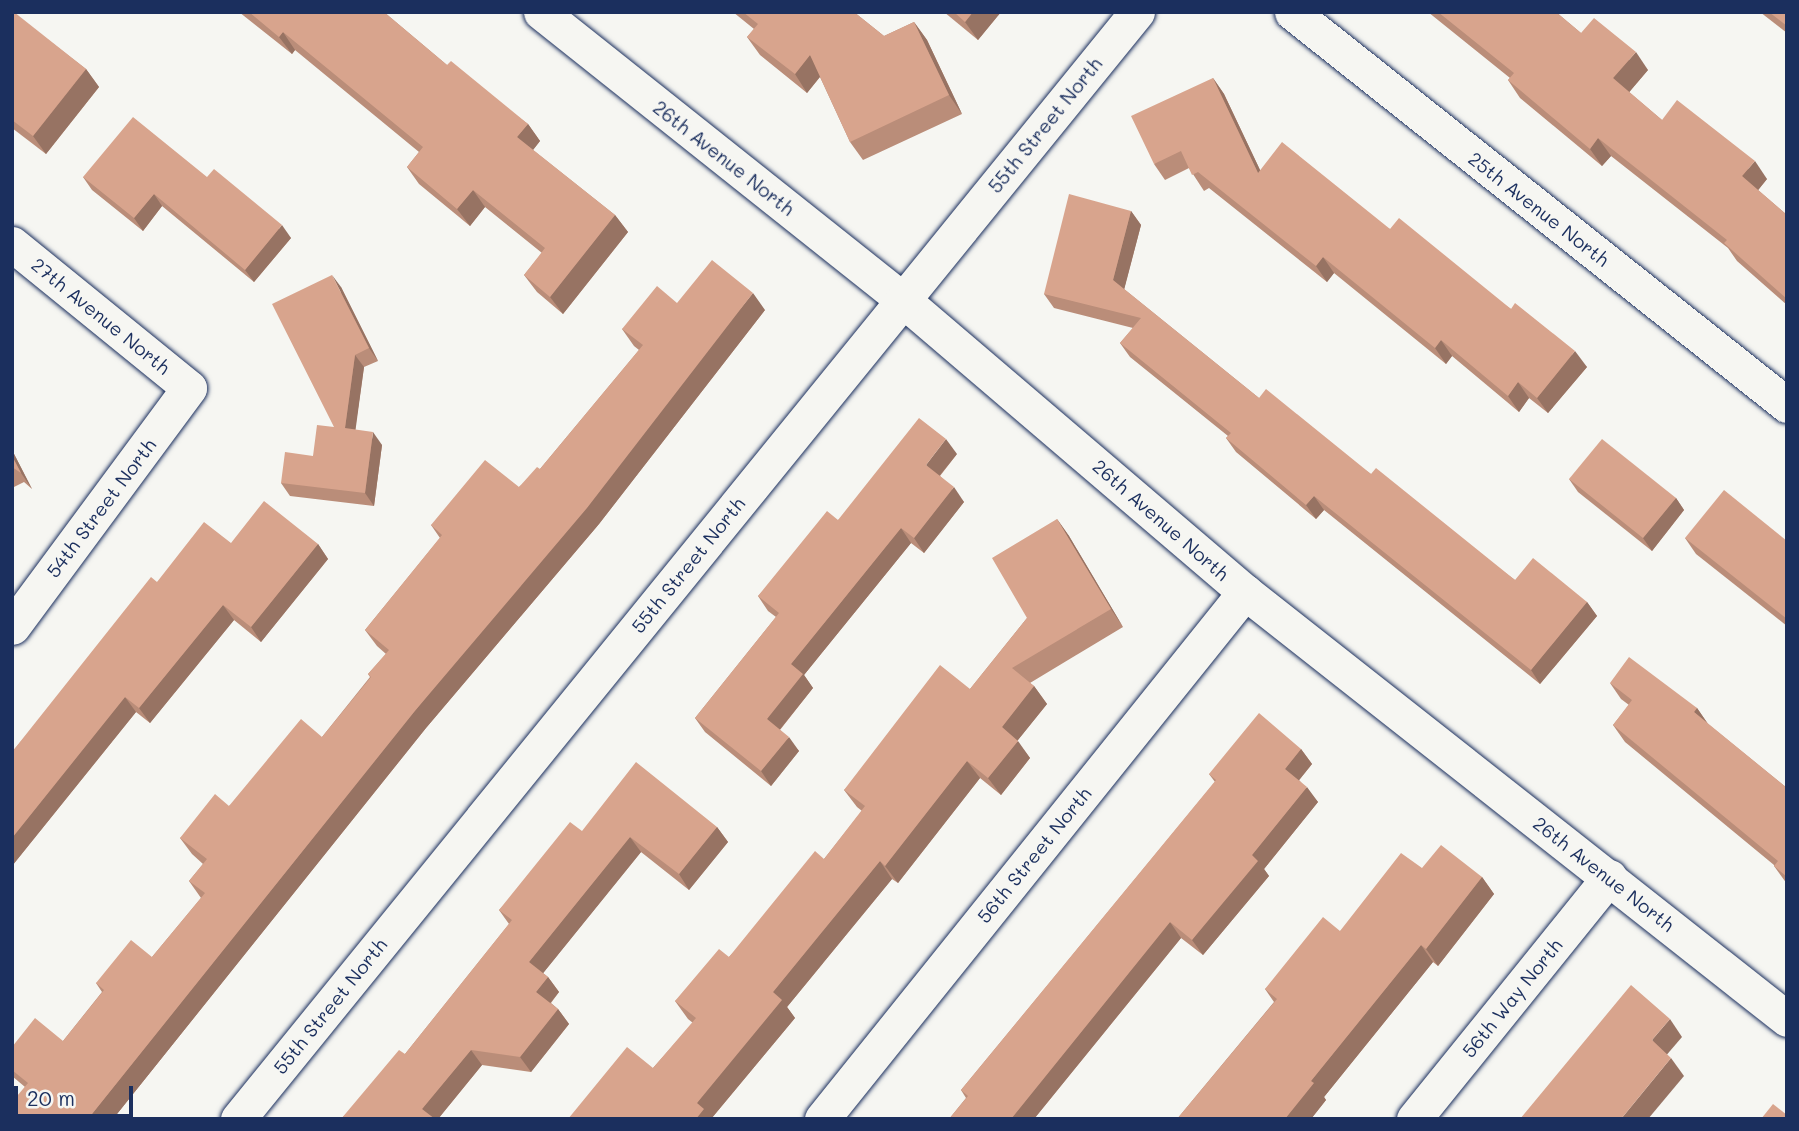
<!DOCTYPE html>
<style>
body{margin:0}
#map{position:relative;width:1799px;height:1131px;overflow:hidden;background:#f6f6f2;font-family:Mali,sans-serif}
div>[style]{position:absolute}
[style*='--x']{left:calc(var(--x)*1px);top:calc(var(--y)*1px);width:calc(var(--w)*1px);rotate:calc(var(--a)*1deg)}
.roads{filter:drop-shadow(0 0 2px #1b2f5e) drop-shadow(0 0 2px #1b2f5e)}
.minor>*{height:35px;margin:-17.5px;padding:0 17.5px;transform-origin:17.5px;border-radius:17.5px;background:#f6f6f2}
.wall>*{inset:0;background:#ba8d79}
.shaded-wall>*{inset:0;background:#977363}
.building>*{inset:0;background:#d8a48d}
span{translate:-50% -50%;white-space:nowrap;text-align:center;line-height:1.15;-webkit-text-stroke:5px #f6f6f2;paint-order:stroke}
.street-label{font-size:19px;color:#1b2f5e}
.frame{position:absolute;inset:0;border:14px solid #1b2f5e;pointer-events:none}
.scale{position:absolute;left:14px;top:1086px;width:119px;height:32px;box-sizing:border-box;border:4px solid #1b2f5e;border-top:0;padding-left:9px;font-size:21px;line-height:24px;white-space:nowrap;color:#1b2f5e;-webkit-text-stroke:5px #f6f6f2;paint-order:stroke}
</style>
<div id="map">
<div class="roads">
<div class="minor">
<div style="--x:541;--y:12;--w:463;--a:38.5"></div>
<div style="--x:903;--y:300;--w:450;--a:40.5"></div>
<div style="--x:1245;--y:592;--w:690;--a:38.23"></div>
<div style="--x:1292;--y:12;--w:632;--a:38.45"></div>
<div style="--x:12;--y:244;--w:228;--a:39.1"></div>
<div style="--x:189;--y:388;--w:297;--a:126.5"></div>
<div style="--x:238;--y:1119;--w:1426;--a:-50.92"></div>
<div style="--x:822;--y:1119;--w:676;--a:-51.25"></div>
<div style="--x:1414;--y:1119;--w:311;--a:-51.1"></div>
</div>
</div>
<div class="wall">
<div style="clip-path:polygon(12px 12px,86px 69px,99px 87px,46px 154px,12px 128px)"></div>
<div style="clip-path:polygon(239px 12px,384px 12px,447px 65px,528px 124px,540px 141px,533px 150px,615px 215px,628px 232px,563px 314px,537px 292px,524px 275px,542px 253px,485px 207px,470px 226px,419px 184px,407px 167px,419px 152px,295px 50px,292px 54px)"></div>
<div style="clip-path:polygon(733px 12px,854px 12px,884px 36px,914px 22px,927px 40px,962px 114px,863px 160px,850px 142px,820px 77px,807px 93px,760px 55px,747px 37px,754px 29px)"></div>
<div style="clip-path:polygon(944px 12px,1001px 12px,978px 40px)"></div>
<div style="clip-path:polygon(1428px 12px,1556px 12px,1581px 33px,1648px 70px,1629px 92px,1662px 120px,1767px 179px,1758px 190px,1787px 215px,1787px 305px,1737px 261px,1728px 248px,1611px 156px,1602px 166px,1520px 98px,1508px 80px,1510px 78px)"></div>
<div style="clip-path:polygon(1760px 12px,1787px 12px,1787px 33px)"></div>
<div style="clip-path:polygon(1213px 78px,1224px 94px,1260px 170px,1390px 229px,1511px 309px,1587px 367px,1548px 413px,1529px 398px,1519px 412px,1452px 356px,1446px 364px,1334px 273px,1327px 282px,1209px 188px,1204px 191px,1189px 168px,1165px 180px,1154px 164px)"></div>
<div style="clip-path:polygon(83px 177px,207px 177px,291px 238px,254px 282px,162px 206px,143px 231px,92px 190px)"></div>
<div style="clip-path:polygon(1131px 211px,1141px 225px,1124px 289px,1259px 398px,1371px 474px,1515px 580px,1587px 602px,1597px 616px,1540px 684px,1324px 510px,1316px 519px,1236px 452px,1226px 438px,1228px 436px,1130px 357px,1120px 343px,1133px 328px,1054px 308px,1044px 294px)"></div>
<div style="clip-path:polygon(341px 287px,378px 361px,364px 367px,355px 430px,382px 445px,374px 506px,290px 496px,281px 483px,313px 456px,334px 427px)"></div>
<div style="clip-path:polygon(677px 303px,765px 310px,599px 524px,426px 728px,113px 1119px,12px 1119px,25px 1087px,12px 1076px,12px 1047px,63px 1041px,102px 992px,96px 983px,152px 957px,201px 898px,189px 881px,203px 864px,192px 854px,180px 838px,229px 806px,322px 737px,370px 677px,368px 674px,386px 654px,377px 646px,365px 630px,440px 538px,431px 525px,519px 487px,540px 469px,639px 350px,634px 346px,622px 329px)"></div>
<div style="clip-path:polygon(12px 450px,32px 489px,24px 482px,12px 488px)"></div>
<div style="clip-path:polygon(957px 454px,940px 476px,964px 502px,924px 553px,911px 543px,804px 675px,813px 688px,780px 730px,799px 751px,771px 786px,705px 732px,695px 718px,776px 617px,768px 611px,758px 596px,838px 520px)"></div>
<div style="clip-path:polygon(1569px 479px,1676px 498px,1684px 510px,1652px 551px,1578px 492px)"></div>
<div style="clip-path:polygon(1057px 519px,1069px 536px,1123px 627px,1030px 683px,1034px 686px,1047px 704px,1017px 741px,1030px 758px,1001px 795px,980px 778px,898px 883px,892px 879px,787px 1007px,795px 1018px,711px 1119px,568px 1119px,653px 1068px,693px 1023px,688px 1019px,675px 1001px,729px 957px,824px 859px,862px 811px,857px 807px,844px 790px,970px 689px,1027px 618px)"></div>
<div style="clip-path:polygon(1685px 538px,1787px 541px,1787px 626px,1696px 554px)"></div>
<div style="clip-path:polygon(318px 544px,328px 559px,261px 642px,234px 620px,150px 723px,136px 712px,12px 866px,12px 752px,157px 582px)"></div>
<div style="clip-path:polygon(1610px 683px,1697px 708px,1708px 724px,1787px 788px,1787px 884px,1774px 866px,1774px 865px,1625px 742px,1613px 725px,1629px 705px,1621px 699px)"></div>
<div style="clip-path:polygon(1301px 749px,1312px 764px,1299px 780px,1318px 802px,1264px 869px,1269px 876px,1203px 955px,1181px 938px,1034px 1119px,949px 1119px,966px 1098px,961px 1090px,1215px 782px,1209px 774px)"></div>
<div style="clip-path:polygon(717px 827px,728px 842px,689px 890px,641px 852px,543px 973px,548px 977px,559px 992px,551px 1003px,558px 1009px,569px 1024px,531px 1072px,482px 1065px,438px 1119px,341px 1119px,405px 1054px,509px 924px,499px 910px,582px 831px)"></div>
<div style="clip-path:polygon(1422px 868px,1482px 877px,1494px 894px,1438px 966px,1433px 962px,1324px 1097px,1326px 1100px,1311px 1119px,1177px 1119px,1274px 1002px,1265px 989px)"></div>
</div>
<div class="shaded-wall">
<div style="clip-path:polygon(973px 12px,1001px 12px,978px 40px,965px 22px)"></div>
<div style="clip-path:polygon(914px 22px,927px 40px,962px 114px,949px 95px)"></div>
<div style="clip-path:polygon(283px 32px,295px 50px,292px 54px,279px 37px)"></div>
<div style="clip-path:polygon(1636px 52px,1648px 70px,1626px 96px,1613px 78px)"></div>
<div style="clip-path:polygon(810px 55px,823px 73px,807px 93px,795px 74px)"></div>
<div style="clip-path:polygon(86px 69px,99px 87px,46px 154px,33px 136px)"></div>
<div style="clip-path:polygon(1213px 78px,1224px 94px,1269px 189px,1258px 173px)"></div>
<div style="clip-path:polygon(528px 124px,540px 141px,529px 155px,517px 137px)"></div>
<div style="clip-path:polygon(1598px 138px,1611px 156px,1602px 166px,1590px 149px)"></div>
<div style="clip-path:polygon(1755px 161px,1767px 179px,1755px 194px,1742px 176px)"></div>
<div style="clip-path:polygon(473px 190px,485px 207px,470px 226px,457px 209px)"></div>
<div style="clip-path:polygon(154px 194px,162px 206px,143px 231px,134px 218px)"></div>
<div style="clip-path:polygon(1131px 211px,1141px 225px,1123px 294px,1113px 280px)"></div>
<div style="clip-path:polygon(615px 215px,628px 232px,563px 314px,550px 297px)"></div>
<div style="clip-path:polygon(282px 225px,291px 238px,254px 282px,245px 270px)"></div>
<div style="clip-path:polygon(1323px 257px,1334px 273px,1327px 282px,1316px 266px)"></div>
<div style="clip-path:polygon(332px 275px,341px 287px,378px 361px,369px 348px)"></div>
<div style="clip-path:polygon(753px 293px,765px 310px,599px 524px,426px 728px,113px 1119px,88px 1119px,414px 712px)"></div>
<div style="clip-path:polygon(1441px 340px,1452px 356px,1446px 364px,1435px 348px)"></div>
<div style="clip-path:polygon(1575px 351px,1587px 367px,1548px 413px,1537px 398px)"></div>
<div style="clip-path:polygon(355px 355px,364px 367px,354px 441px,345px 428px)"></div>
<div style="clip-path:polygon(1518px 382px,1529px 398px,1519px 412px,1508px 396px)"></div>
<div style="clip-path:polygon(373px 432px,382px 445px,374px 506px,365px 493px)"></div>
<div style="clip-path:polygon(946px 439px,957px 454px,936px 480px,926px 465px)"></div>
<div style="clip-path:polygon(12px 450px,32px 489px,21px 473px,12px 456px)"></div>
<div style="clip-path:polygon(954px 487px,964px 502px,924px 553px,914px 538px)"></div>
<div style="clip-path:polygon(1314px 496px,1324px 510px,1316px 519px,1306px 505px)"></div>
<div style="clip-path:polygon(1676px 498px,1684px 510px,1652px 551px,1643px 538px)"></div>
<div style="clip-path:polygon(1057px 519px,1069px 536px,1123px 627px,1111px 609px)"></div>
<div style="clip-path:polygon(901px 528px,911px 543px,804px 675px,813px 688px,777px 733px,767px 719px,791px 664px)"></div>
<div style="clip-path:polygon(318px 544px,328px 559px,261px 642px,251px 627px)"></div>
<div style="clip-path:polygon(1587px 602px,1597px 616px,1540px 684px,1531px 670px)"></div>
<div style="clip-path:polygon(223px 605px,234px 620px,150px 723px,139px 708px)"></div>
<div style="clip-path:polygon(1034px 686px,1047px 704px,1014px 745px,1002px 727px)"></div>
<div style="clip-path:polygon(125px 697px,136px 712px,12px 866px,12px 838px)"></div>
<div style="clip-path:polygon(1697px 708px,1708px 724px,1694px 712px)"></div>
<div style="clip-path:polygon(789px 737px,799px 751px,771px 786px,761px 771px)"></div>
<div style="clip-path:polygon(1018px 741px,1030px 758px,1001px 795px,988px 778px)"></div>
<div style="clip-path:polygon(1301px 749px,1312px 764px,1296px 784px,1285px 769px)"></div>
<div style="clip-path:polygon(967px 761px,980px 778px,898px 883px,885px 866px)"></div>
<div style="clip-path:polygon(1307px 787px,1318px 802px,1264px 869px,1269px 876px,1203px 955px,1192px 940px,1252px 855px)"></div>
<div style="clip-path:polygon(717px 827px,728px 842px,689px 890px,679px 874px)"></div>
<div style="clip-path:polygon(630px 837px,641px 852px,540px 977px,529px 962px)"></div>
<div style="clip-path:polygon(880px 861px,892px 879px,787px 1007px,795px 1018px,711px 1119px,696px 1119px,697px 1103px,773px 992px)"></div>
<div style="clip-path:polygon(1482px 877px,1494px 894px,1438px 966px,1426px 949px)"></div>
<div style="clip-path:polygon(1170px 922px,1181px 938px,1034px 1119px,1011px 1119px)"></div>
<div style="clip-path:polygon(1421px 945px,1433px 962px,1324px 1097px,1326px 1100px,1311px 1119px,1285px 1119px,1311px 1081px)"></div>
<div style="clip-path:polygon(548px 977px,559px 992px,547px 1007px,536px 992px)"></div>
<div style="clip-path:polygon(558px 1009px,569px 1024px,531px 1072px,520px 1057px)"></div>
<div style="clip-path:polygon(1670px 1019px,1682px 1037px,1664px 1058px,1652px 1040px)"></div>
<div style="clip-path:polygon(471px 1050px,482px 1065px,438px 1119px,429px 1119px,422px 1109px)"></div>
<div style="clip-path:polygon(1671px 1058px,1684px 1076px,1648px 1119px,1621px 1119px)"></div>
</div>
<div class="building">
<div style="clip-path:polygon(12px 12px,14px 12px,86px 69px,33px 136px,12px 120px)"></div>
<div style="clip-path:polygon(249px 12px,384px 12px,447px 65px,451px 61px,528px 124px,517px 137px,615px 215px,550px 297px,524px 275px,545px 248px,473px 190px,457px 209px,407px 167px,423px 147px,283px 32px,279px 37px)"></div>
<div style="clip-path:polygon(743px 12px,854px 12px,884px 36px,914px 22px,949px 95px,850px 142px,810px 55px,795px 74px,747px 37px,758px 24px)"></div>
<div style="clip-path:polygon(954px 12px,973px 12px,965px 22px)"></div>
<div style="clip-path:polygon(1438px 12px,1556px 12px,1581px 33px,1594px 18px,1636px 52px,1613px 78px,1662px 120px,1677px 100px,1755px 161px,1742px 176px,1787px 215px,1787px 299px,1724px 243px,1727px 240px,1598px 138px,1590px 149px,1508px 80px,1514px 73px)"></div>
<div style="clip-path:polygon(1769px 12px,1787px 12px,1787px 26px)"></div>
<div style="clip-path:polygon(1213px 78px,1258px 173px,1282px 142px,1390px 229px,1399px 218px,1511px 309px,1515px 303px,1575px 351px,1537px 398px,1518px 382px,1508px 396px,1441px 340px,1435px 348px,1323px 257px,1316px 266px,1198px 172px,1192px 175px,1181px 151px,1154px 164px,1131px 116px)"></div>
<div style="clip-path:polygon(133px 117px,207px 177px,214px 169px,282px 225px,245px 270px,154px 194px,134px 218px,83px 177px)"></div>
<div style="clip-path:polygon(1069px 194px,1131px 211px,1113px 280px,1259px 398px,1266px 389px,1371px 474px,1376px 468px,1515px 580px,1533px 558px,1587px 602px,1531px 670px,1314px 496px,1306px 505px,1226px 438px,1231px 433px,1120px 343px,1141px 318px,1044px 294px)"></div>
<div style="clip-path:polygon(712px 260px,753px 293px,587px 508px,414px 712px,88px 1119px,12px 1119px,12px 1102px,28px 1083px,12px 1070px,12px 1047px,35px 1018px,63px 1041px,104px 990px,96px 983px,131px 940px,152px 957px,205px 893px,189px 881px,207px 859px,180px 838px,215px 794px,229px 806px,301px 719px,322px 737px,371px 677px,368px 674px,389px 650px,365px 630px,442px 535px,431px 525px,485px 460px,519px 487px,537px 467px,540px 469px,643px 345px,622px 329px,657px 286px,677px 303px)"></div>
<div style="clip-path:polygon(332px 275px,369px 348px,355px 355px,345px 428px,373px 432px,365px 493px,281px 483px,285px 452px,313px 456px,317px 425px,334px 427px,272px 304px)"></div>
<div style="clip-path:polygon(919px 418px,946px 439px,926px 465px,954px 487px,914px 538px,901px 528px,791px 664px,803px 674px,767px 719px,789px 737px,761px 771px,695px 718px,779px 613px,758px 596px,827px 511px,838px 520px)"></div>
<div style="clip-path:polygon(1602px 439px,1676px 498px,1643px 538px,1569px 479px)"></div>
<div style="clip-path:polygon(12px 456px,21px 473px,12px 467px)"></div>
<div style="clip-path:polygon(1724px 490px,1787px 541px,1787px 619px,1685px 538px)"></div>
<div style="clip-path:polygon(264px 501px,318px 544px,251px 627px,223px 605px,139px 708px,125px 697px,12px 838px,12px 752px,151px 577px,157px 582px,204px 522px,231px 543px)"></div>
<div style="clip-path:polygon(1057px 519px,1111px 609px,1012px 668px,1034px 686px,1002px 727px,1018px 741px,988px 778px,967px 761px,885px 866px,880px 861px,773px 992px,782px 1000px,697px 1103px,704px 1109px,696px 1119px,568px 1119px,627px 1047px,653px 1068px,696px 1018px,675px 1001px,719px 949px,729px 957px,815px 851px,824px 859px,865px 806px,844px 790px,940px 665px,970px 689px,1027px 618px,992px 558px)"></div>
<div style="clip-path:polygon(1629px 657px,1697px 708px,1694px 712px,1787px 788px,1787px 796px,1785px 798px,1787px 800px,1787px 877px,1774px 866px,1778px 861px,1613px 725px,1632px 700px,1610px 683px)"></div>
<div style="clip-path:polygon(1259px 713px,1301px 749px,1285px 769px,1307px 787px,1252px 855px,1258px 861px,1192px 940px,1170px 922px,1011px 1119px,949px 1119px,968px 1096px,961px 1090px,1216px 780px,1209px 774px)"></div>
<div style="clip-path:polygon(636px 762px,717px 827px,679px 874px,630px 837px,529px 962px,548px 977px,536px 992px,558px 1009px,520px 1057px,471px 1050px,422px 1109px,435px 1119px,341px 1119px,399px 1050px,405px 1054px,512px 920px,499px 910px,570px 822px,582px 831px)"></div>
<div style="clip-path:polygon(1441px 845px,1482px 877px,1426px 949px,1421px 945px,1311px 1081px,1314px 1083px,1285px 1119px,1177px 1119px,1277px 999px,1265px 989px,1323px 917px,1340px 931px,1401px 853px,1422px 868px)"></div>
<div style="clip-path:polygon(1631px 985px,1670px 1019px,1652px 1040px,1671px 1058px,1621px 1119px,1520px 1119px)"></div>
<div style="clip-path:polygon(1773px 1104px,1787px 1115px,1787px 1119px,1761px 1119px)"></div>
</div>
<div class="street-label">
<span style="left:1045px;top:125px;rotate:-51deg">55th Street North</span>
<span style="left:724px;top:158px;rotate:38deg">26th Avenue North</span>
<span style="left:1539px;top:209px;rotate:38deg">25th Avenue North</span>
<span style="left:101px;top:316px;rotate:39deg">27th Avenue North</span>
<span style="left:101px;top:508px;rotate:-53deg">54th Street North</span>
<span style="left:1161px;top:520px;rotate:41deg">26th Avenue North</span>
<span style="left:688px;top:565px;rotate:-51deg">55th Street North</span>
<span style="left:1034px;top:855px;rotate:-51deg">56th Street North</span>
<span style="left:1604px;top:874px;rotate:38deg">26th Avenue North</span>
<span style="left:1512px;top:998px;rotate:-51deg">56th Way North</span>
<span style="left:330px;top:1006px;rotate:-51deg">55th Street North</span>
</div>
<div class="frame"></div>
<div class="scale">20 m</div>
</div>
